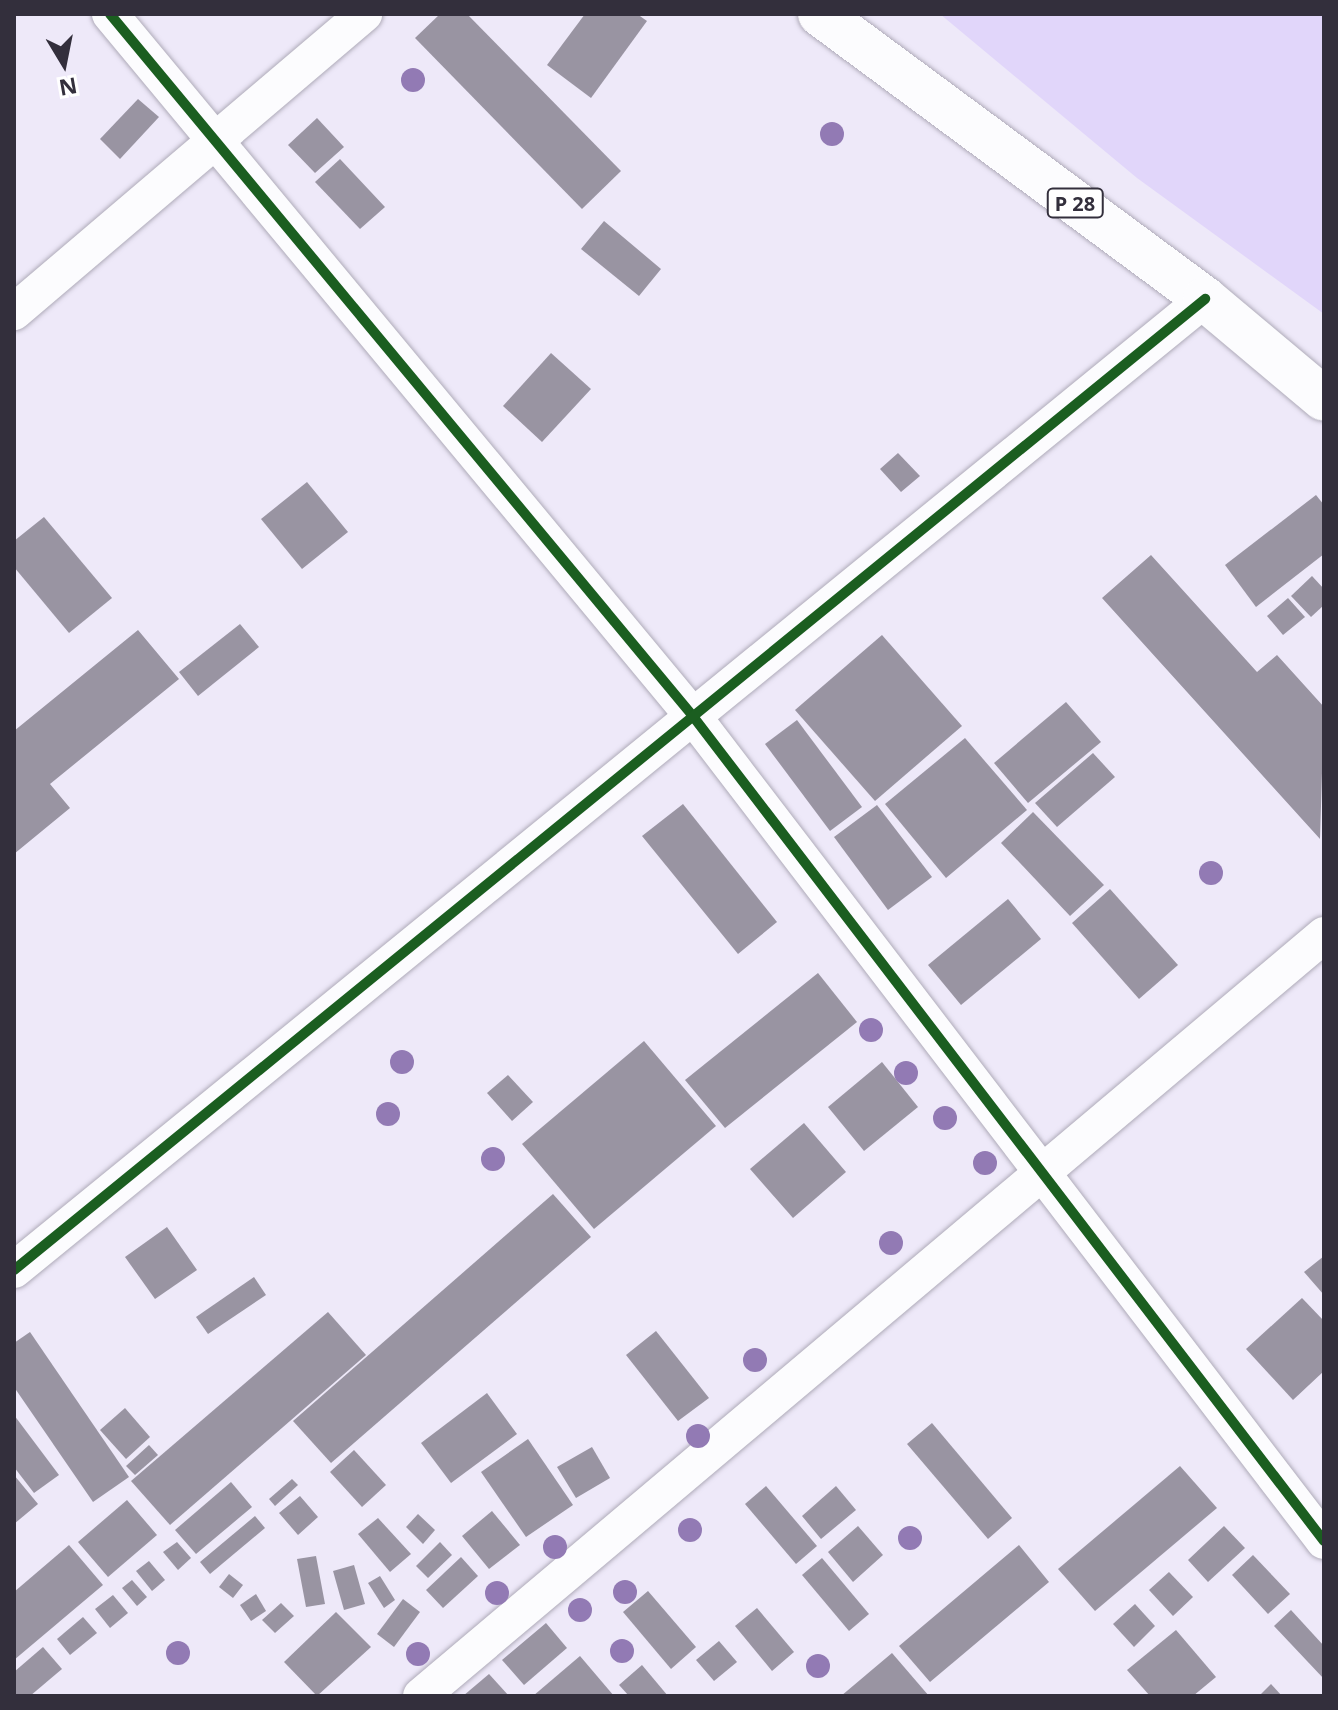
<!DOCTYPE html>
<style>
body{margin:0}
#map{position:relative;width:1338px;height:1710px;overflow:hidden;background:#eee9f9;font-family:"Noto Sans",sans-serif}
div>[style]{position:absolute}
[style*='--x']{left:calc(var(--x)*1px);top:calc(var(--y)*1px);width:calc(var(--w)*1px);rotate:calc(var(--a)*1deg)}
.green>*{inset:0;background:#e1d6fa}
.building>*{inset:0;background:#9994a2}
.roads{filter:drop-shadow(0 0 2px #afabb9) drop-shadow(0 0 2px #afabb9)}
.street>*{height:36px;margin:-18px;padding:0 18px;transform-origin:18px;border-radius:18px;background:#fcfcfe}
.primary>*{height:44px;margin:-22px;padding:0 22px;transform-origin:22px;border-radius:22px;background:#fcfcfe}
.cycleway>*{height:10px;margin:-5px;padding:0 5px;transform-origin:5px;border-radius:5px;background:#1b5e20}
.trees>*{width:24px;height:24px;margin:-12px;border-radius:50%;background:#927ab4}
span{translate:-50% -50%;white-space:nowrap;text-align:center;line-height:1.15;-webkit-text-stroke:8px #fff;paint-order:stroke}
.shield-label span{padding:2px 6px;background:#fff;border:2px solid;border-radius:6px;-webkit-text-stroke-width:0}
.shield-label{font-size:20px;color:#332f3c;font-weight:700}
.frame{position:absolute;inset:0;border:16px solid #332f3c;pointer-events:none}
.north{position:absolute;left:24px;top:24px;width:80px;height:80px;-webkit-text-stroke:6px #fff;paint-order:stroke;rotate:170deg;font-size:22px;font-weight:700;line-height:32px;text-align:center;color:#332f3c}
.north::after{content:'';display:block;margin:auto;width:28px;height:36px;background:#332f3c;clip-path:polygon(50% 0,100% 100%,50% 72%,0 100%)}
</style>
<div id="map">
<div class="green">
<div style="clip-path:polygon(940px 14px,1324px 14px,1324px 314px,1137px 178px)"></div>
</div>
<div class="building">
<div style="clip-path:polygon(440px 14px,467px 14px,621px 171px,582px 209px,415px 38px)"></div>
<div style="clip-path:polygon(585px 14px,637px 14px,647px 21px,591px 98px,547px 65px)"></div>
<div style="clip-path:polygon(138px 99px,159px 117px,120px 159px,100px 139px)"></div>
<div style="clip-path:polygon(317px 118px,344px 147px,315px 173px,288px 145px)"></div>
<div style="clip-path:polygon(340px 159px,385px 207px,360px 229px,315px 182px)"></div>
<div style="clip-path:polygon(604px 221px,661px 269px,639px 296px,581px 249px)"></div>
<div style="clip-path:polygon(551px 353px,591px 389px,542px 442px,503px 406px)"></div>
<div style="clip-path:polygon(898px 453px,920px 476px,901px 492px,880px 469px)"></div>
<div style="clip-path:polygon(307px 482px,348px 532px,302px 569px,261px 519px)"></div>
<div style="clip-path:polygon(1316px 495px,1324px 505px,1324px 554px,1256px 607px,1225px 565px)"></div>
<div style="clip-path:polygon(44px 517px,112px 598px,69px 633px,14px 567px,14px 541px)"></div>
<div style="clip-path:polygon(1151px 555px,1257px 672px,1277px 655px,1324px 707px,1320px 839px,1102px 598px)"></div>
<div style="clip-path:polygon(1312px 576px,1324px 589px,1324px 605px,1311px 617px,1291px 596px)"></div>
<div style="clip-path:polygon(1288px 598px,1305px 617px,1283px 635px,1267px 616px)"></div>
<div style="clip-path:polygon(240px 624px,259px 647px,198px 696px,179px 672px)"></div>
<div style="clip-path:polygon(138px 630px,179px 679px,50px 784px,70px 808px,14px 854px,14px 731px)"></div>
<div style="clip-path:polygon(882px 635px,962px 726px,875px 801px,795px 710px)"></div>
<div style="clip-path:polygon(1066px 702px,1101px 742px,1028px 803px,994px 763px)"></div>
<div style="clip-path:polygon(797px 720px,862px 807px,830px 831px,765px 744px)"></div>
<div style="clip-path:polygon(965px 738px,1027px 810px,946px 878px,885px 804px)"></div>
<div style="clip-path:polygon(1093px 753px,1115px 777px,1057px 827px,1035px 803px)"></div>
<div style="clip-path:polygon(683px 804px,777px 922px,738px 954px,642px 836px)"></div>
<div style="clip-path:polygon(877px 805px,932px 877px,888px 910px,834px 837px)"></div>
<div style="clip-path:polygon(1033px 812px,1104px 885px,1070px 916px,1001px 843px)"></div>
<div style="clip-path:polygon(1110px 889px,1178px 965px,1139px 999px,1072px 923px)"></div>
<div style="clip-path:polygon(1008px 899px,1041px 939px,961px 1005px,928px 965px)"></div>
<div style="clip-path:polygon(818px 973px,857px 1022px,725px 1128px,685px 1080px)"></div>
<div style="clip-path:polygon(644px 1041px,716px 1126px,594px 1229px,522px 1144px)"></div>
<div style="clip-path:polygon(882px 1062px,918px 1107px,864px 1151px,828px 1107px)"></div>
<div style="clip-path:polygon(508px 1075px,533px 1102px,512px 1121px,487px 1093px)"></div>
<div style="clip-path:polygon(804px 1123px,846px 1172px,793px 1218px,750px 1169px)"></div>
<div style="clip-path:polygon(553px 1194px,591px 1237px,331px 1463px,293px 1421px)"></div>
<div style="clip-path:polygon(167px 1227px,197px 1270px,155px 1299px,125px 1257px)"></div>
<div style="clip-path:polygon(1324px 1256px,1324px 1295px,1304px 1272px)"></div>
<div style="clip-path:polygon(254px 1277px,266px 1295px,208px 1334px,196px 1317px)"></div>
<div style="clip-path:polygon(1302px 1298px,1324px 1321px,1324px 1371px,1293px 1400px,1246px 1349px)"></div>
<div style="clip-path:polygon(328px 1312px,366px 1355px,170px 1525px,131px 1481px)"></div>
<div style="clip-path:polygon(656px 1331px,709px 1398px,678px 1421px,626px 1355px)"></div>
<div style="clip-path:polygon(30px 1332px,129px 1477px,93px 1502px,14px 1387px,14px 1343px)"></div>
<div style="clip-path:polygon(487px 1393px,517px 1434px,451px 1483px,421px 1443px)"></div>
<div style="clip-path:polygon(125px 1408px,150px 1437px,126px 1459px,100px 1430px)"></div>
<div style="clip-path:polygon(14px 1415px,59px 1475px,34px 1493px,14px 1467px)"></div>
<div style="clip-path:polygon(932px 1423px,1012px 1518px,988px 1539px,907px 1444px)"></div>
<div style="clip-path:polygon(528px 1439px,573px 1505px,526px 1537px,481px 1472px)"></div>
<div style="clip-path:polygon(149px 1445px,158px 1455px,135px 1475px,126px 1466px)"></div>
<div style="clip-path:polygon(592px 1447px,610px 1478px,576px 1498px,557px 1467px)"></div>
<div style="clip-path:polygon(354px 1450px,386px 1485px,362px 1507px,330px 1472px)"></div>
<div style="clip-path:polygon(1180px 1466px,1217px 1508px,1095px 1611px,1058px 1569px)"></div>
<div style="clip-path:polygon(14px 1475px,38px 1504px,14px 1524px)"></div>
<div style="clip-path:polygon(292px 1479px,298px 1485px,275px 1506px,269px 1499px)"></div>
<div style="clip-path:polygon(231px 1482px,252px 1507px,196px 1554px,175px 1530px)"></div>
<div style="clip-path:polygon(766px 1486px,817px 1546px,796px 1564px,745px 1504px)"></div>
<div style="clip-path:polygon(836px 1486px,856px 1510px,821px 1539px,802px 1516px)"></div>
<div style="clip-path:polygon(300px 1496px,318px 1517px,298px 1535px,279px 1513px)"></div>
<div style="clip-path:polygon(127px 1500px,157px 1535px,108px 1577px,78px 1542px)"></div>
<div style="clip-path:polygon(492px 1511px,520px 1545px,489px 1569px,462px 1536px)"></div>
<div style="clip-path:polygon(418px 1514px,435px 1530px,423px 1544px,406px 1527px)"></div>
<div style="clip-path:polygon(255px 1516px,265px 1528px,210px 1574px,200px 1562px)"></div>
<div style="clip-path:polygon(378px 1518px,411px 1554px,390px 1572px,358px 1534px)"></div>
<div style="clip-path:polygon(858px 1526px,883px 1555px,853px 1582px,828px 1552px)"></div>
<div style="clip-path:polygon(1224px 1526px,1245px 1548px,1208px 1582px,1188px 1560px)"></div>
<div style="clip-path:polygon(177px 1542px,191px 1558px,178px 1570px,163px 1552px)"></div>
<div style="clip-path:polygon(440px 1542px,452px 1555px,428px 1578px,416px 1566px)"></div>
<div style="clip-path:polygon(69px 1545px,103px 1585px,14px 1660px,14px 1592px)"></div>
<div style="clip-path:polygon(1019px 1545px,1049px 1582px,930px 1682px,899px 1646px)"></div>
<div style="clip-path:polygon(1253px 1555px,1290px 1594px,1268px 1614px,1232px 1575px)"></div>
<div style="clip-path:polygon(316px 1556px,325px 1604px,306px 1607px,297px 1559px)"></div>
<div style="clip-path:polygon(461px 1557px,478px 1576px,443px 1608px,426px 1590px)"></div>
<div style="clip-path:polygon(822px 1558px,869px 1614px,849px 1631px,802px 1575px)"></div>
<div style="clip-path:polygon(149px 1561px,165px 1580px,152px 1591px,136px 1571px)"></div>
<div style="clip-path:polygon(354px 1565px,365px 1604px,344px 1610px,333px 1571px)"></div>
<div style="clip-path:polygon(1169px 1572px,1193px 1597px,1173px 1616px,1149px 1590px)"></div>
<div style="clip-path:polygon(229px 1574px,243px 1585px,233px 1598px,219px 1587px)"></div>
<div style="clip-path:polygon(380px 1576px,395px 1600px,384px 1608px,368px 1583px)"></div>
<div style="clip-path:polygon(132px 1580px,147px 1597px,137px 1606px,122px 1588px)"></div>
<div style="clip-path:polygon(648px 1591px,696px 1647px,671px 1669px,623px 1612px)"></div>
<div style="clip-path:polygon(256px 1594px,266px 1611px,251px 1621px,240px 1605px)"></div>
<div style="clip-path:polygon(113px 1595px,128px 1613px,110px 1628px,95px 1609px)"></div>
<div style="clip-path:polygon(403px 1599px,420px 1612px,394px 1647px,377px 1634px)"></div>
<div style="clip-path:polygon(281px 1603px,294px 1616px,275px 1633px,262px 1620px)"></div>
<div style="clip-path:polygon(1135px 1604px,1155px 1626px,1134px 1647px,1113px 1624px)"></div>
<div style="clip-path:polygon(757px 1608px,794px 1652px,772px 1671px,735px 1626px)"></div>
<div style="clip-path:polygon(1291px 1610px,1324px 1646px,1324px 1679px,1274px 1626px)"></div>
<div style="clip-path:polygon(336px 1612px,371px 1647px,317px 1696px,284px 1662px)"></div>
<div style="clip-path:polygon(83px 1617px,97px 1633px,70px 1655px,57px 1639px)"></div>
<div style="clip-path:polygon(546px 1623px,567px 1648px,524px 1685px,502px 1660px)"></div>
<div style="clip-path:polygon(1176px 1630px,1216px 1677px,1193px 1696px,1150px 1696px,1127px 1670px)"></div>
<div style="clip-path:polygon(719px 1641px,737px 1662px,714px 1681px,696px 1660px)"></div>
<div style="clip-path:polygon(43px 1647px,62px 1669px,30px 1696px,14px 1696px,14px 1672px)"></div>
<div style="clip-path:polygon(892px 1653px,929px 1696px,841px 1696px)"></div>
<div style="clip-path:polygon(580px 1656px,614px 1696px,533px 1696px)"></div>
<div style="clip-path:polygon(642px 1665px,668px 1696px,629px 1696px,619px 1685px)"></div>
<div style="clip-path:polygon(489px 1674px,509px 1696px,463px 1696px)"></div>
<div style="clip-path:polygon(1271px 1684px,1282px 1696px,1259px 1696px)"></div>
</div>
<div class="roads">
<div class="street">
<div style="--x:110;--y:14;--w:911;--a:50.3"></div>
<div style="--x:692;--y:715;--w:1040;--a:52.58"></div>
<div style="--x:14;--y:312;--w:460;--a:-40.4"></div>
<div style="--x:14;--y:1270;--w:1537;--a:-39.19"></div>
<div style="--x:421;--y:1696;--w:1181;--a:-40.12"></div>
</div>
<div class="primary">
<div style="--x:820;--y:14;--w:479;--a:36.5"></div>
<div style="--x:1205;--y:299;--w:155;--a:40"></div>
</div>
</div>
<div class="cycleway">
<div style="--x:110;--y:14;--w:911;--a:50.3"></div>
<div style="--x:692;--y:715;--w:1040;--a:52.58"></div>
<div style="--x:14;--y:1270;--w:1537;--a:-39.19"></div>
</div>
<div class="trees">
<div style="left:413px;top:80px"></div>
<div style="left:832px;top:134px"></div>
<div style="left:1211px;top:873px"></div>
<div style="left:871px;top:1030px"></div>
<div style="left:402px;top:1062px"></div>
<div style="left:906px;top:1073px"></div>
<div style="left:388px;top:1114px"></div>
<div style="left:945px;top:1118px"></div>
<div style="left:493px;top:1159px"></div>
<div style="left:985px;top:1163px"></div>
<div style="left:891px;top:1243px"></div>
<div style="left:755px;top:1360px"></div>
<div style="left:698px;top:1436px"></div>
<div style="left:690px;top:1530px"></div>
<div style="left:910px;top:1538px"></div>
<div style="left:555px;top:1547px"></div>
<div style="left:625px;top:1592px"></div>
<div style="left:497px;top:1593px"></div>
<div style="left:580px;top:1610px"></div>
<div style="left:622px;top:1651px"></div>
<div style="left:178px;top:1653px"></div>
<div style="left:418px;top:1654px"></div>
<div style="left:818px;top:1666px"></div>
</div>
<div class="shield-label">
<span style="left:1075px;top:203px">P 28</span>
</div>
<div class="frame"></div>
<div class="north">N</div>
</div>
